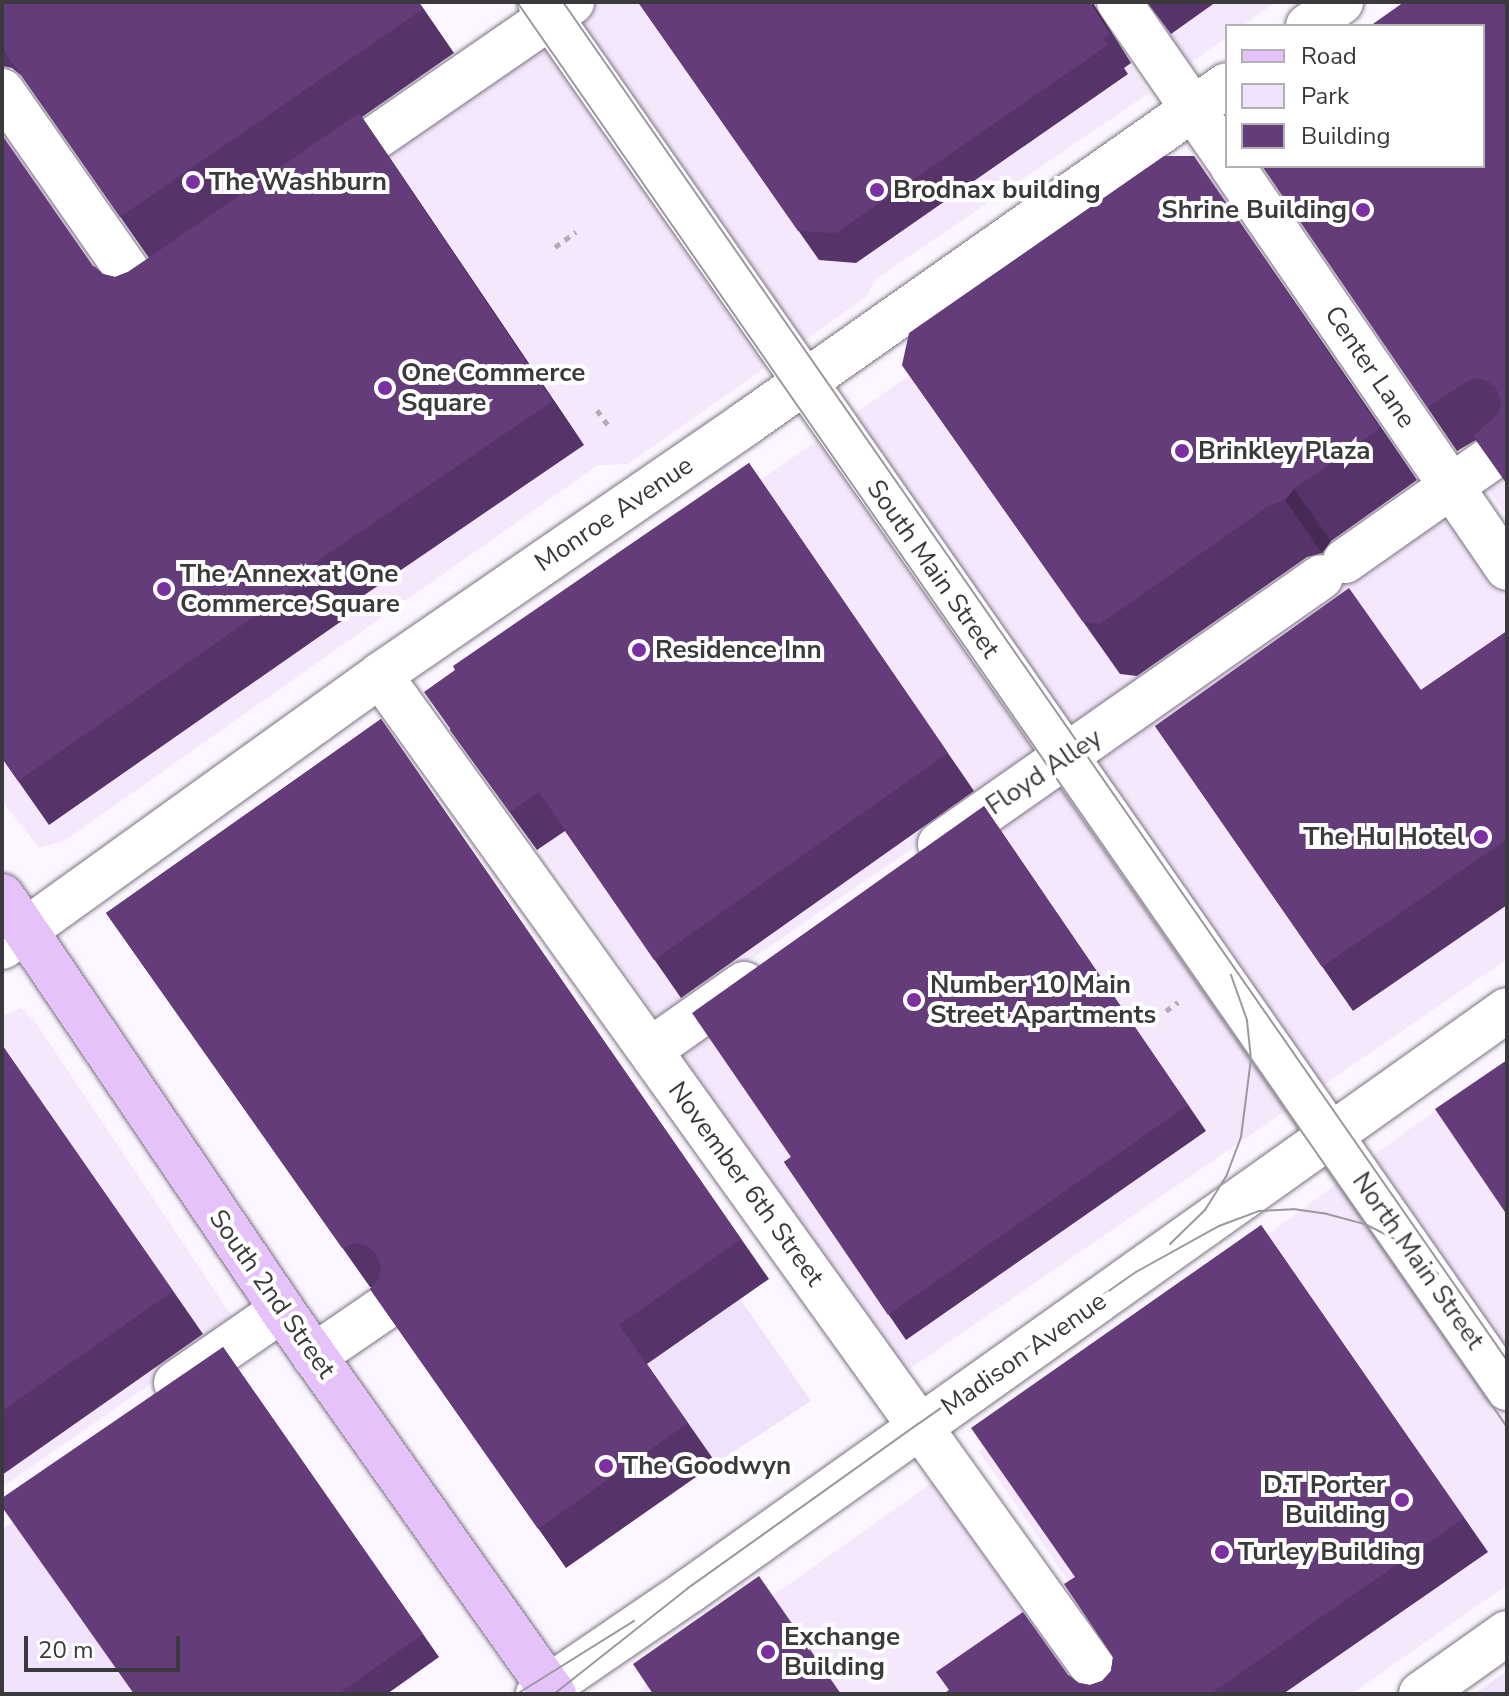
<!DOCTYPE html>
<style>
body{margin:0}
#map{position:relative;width:1509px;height:1696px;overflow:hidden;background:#fbf6ff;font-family:"Nunito Sans",sans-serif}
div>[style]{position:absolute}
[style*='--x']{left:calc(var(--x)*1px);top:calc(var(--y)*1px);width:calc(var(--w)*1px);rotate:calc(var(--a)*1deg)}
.built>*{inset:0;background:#f5e8fd}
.green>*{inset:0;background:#f1e2fc}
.path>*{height:5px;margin-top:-2.5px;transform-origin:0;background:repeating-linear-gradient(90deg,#b1adb4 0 6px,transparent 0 12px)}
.roads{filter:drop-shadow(0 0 2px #7b7380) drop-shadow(0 0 2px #7b7380)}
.minor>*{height:44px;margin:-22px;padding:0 22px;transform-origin:22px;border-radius:22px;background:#fff}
.major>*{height:44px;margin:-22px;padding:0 22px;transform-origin:22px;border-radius:22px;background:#e6c2fb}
.tram>*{height:2px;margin:-1px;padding:0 1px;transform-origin:1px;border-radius:1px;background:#9c989f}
.wall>*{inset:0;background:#563469}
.shaded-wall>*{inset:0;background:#462a55}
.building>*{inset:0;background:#643c7a}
.dots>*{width:22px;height:22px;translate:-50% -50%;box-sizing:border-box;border:4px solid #fff;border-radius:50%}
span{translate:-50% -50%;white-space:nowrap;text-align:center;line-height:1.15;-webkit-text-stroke:8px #fff;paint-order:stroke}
.poi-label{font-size:26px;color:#3c393e;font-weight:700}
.left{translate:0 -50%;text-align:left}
.right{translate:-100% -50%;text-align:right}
.street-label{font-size:26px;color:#3c393e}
.frame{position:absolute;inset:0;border:4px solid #3c393e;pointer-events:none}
.legend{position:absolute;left:1225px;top:24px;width:260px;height:144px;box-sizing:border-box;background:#fff;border:2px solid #b1b0b2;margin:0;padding:10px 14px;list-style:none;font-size:24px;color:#3c393e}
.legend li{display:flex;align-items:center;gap:16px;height:40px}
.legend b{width:40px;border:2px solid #b1b0b2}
.scale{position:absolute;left:24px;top:1636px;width:156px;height:36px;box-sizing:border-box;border:4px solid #3c393e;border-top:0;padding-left:10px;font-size:24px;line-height:28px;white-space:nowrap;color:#3c393e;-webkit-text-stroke:6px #fff;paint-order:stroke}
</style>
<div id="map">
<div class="built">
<div style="clip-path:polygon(593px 2px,1087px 2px,1149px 93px,876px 279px,866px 297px,628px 464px,598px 465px,64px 841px,39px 848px,2px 801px,2px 109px,144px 313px)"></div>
<div style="clip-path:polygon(1145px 2px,1276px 2px,1242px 26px,1227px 26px,1227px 37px,1188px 65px)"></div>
<div style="clip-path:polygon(1209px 165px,1507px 589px,1507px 959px,899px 1376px,670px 1043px,988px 824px,975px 805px,660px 1022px,440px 705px)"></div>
<div style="clip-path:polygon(1507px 471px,1507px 516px,1486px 486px)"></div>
<div style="clip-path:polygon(21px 1008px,36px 1023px,237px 1324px,2px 1487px,2px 1016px)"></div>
<div style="clip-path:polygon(1507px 1063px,1507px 1585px,1351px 1694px,1146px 1694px,979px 1451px,1412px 1127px)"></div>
<div style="clip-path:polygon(940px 1477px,1092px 1694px,635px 1694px,636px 1693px)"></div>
</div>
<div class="green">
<div style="clip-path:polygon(740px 1299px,811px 1401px,716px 1463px,647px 1364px)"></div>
<div style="clip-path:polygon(13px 1522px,134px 1694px,6px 1694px,2px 1689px,2px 1530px)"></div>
<div style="clip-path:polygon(1507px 1671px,1507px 1694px,1474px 1694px)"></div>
</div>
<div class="path">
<div style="--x:555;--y:247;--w:26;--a:-36"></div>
<div style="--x:597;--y:410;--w:22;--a:54"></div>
<div style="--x:1166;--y:1011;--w:15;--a:-37"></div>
</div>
<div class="roads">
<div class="minor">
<div style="--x:540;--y:2;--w:1690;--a:55.1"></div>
<div style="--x:1119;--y:2;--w:190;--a:55.3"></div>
<div style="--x:1308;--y:26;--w:41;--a:-36"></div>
<div style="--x:2;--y:91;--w:250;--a:55.1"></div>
<div style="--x:145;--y:296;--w:32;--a:-35"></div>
<div style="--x:1232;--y:166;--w:487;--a:55.6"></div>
<div style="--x:327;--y:171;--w:298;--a:-34.6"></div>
<div style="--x:1345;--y:561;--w:198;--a:-35.1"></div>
<div style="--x:380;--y:675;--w:1255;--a:54.31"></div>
<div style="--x:940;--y:844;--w:465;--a:-35"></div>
<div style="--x:2;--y:947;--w:466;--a:-35.7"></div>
<div style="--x:380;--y:675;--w:443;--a:-34.5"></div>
<div style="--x:745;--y:424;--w:589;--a:-35.12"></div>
<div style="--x:650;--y:1050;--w:115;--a:-35.1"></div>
<div style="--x:314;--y:1356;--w:85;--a:-34.4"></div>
<div style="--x:176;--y:1383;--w:129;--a:-34.6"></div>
<div style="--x:538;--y:1694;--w:183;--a:-34.3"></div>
<div style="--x:689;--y:1591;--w:1003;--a:-35.38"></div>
<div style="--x:1421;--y:1694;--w:105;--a:-35.3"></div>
</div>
<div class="major">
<div style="--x:2;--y:896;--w:500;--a:55.9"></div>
<div style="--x:282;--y:1310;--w:471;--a:54.7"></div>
</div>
</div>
<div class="tram">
<div style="--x:517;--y:2;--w:1735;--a:55.21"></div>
<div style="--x:563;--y:2;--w:1654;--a:55.2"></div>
<div style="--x:1170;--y:1244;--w:49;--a:-44.2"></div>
<div style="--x:1205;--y:1210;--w:39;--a:-58"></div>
<div style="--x:1226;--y:1177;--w:43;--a:-69.4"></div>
<div style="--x:1241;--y:1137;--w:79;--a:-82.7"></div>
<div style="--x:1251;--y:1059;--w:39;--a:-96"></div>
<div style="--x:1247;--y:1020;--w:48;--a:-109.6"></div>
<div style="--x:517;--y:1694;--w:138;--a:-32"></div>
<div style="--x:554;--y:1694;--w:171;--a:-38.3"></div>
<div style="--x:688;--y:1588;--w:282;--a:-35.5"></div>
<div style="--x:918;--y:1424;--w:266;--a:-34.9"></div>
<div style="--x:1136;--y:1272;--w:95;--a:-29"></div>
<div style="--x:1219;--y:1226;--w:43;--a:-20.6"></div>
<div style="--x:1259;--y:1211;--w:34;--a:-3"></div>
<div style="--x:1293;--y:1209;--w:34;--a:8"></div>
<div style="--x:1327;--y:1214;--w:39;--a:15"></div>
<div style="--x:1365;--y:1224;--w:51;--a:27.1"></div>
<div style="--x:1410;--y:1247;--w:39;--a:44"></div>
</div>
<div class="wall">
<div style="clip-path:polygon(2px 2px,419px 2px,454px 53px,362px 117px,584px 445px,341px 611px,346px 618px,49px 825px,2px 758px,94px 266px,103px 274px,115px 277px,128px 272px,149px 258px,22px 76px,12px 68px,2px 66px)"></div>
<div style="clip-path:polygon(638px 2px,1094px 5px,1131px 63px,1124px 68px,1128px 74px,856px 263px,819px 260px)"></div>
<div style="clip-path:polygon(1147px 2px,1216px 2px,1171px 34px)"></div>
<div style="clip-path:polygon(1507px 2px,1507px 484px,1476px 440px,1457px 451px,1427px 407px,1483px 166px)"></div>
<div style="clip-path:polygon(1230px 208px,1417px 480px,1331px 541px,1322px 553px,1307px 557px,1137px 676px,1120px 674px,902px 365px)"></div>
<div style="clip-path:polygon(749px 463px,974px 791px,681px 998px,565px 831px,537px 850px,450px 730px,455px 670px)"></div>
<div style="clip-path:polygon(1507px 631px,1507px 905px,1353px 1011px,1155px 726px,1421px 690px)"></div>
<div style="clip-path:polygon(381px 719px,769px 1279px,647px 1364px,716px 1463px,566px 1568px,370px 1289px,372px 1287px,370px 1287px,106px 913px)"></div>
<div style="clip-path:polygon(984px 806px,1206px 1131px,906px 1340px,784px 1162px,791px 1157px)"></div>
<div style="clip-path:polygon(2px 1045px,203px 1334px,2px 1475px)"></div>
<div style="clip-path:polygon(1261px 1225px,1488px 1552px,1283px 1694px,943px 1694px,1068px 1675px,1079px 1683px,1090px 1685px,1102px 1681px,1111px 1671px,1113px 1657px,1075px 1577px)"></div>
<div style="clip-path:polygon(223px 1347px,439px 1657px,387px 1694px,134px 1694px)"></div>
</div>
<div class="shaded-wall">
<div style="clip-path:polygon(1090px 2px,1095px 2px,1094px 5px,1131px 63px)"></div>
<div style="clip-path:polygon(359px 113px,390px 158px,584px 445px,553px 401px)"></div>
<div style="clip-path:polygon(1194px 156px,1230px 208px,1417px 480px,1380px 428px)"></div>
<div style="clip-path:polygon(1294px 489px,1331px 541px,1322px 553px,1285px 500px)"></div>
</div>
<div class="building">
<div style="clip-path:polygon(2px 2px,418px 2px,423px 9px,120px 217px,2px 48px)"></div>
<div style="clip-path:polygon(638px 2px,1090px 2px,1110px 34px,1103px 38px,1108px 45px,836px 233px,798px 231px)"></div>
<div style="clip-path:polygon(1404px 2px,1507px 2px,1507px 484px,1473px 436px,1498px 414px,1501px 402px,1496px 388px,1486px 380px,1473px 378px,1427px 407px,1262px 166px,1483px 166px,1483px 26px,1370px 26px)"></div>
<div style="clip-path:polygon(359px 113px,553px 401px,310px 566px,315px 574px,18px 781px,2px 758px,2px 135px,93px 266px,103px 274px,115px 277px,128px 272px)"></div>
<div style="clip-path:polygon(1164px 156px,1194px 156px,1380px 428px,1294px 489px,1285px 500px,1270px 505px,1100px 624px,1083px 622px,902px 365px,909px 333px)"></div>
<div style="clip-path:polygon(749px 463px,948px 753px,654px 960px,539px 792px,510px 812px,424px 692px,455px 670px,453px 666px)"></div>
<div style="clip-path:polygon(1349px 588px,1421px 690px,1507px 631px,1507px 839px,1322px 967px,1155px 726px)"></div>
<div style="clip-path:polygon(381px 719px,741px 1239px,619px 1325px,688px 1423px,538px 1529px,370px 1289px,378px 1280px,381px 1267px,376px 1253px,366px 1245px,355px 1243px,342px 1248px,106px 913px)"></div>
<div style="clip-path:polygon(984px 806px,1188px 1105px,888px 1315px,784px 1162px,791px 1157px,692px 1013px)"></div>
<div style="clip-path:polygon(2px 1045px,173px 1291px,2px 1411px)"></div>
<div style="clip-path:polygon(1507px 1060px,1507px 1215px,1435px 1109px)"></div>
<div style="clip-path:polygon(1261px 1225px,1464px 1518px,1210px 1694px,943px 1694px,949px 1690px,936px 1672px,1023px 1612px,1068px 1675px,1079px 1683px,1090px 1685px,1102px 1681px,1111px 1671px,1113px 1657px,1064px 1584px,1075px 1577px,971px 1428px)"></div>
<div style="clip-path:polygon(223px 1347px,423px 1634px,338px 1694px,134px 1694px,2px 1507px,2px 1498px)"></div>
<div style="clip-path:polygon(759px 1576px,841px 1694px,653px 1694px,633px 1664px)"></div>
</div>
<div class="dots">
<div style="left:193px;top:182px;background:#7b2fa1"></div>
<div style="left:877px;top:190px;background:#7b2fa1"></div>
<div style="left:1363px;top:210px;background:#7b2fa1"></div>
<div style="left:385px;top:388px;background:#7b2fa1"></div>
<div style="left:1182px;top:451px;background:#7b2fa1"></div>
<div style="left:164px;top:589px;background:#7b2fa1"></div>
<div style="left:639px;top:650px;background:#7b2fa1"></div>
<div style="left:1481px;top:837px;background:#7b2fa1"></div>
<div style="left:914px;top:1000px;background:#7b2fa1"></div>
<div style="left:606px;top:1466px;background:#7b2fa1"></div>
<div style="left:1402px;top:1500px;background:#7b2fa1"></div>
<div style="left:1222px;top:1552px;background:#7b2fa1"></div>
<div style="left:768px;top:1652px;background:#7b2fa1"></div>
</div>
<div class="poi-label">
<span class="left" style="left:209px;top:182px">The Washburn</span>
<span class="left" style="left:893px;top:190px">Brodnax building</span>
<span class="right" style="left:1347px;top:210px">Shrine Building</span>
<span class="left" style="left:401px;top:388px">One Commerce<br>Square</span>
<span class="left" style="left:1198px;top:451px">Brinkley Plaza</span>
<span class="left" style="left:180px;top:589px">The Annex at One<br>Commerce Square</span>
<span class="left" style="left:655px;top:650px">Residence Inn</span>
<span class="right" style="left:1465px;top:837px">The Hu Hotel</span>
<span class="left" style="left:930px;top:1000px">Number 10 Main<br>Street Apartments</span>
<span class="left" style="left:622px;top:1466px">The Goodwyn</span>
<span class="right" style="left:1386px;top:1500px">D.T Porter<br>Building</span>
<span class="left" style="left:1238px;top:1552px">Turley Building</span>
<span class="left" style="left:784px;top:1652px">Exchange<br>Building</span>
</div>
<div class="street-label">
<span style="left:1370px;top:367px;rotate:56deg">Center Lane</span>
<span style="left:614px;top:514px;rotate:-34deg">Monroe Avenue</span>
<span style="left:933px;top:569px;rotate:55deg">South Main Street</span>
<span style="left:1044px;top:772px;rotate:-34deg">Floyd Alley</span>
<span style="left:746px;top:1184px;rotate:54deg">November 6th Street</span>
<span style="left:1418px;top:1261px;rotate:55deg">North Main Street</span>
<span style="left:272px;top:1294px;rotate:55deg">South 2nd Street</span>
<span style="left:1024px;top:1354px;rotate:-35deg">Madison Avenue</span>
</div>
<div class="frame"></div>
<ul class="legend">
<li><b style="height:10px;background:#e6c2fb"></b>Road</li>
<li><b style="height:22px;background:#f1e2fc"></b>Park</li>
<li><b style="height:22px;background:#643c7a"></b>Building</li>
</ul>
<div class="scale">20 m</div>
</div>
